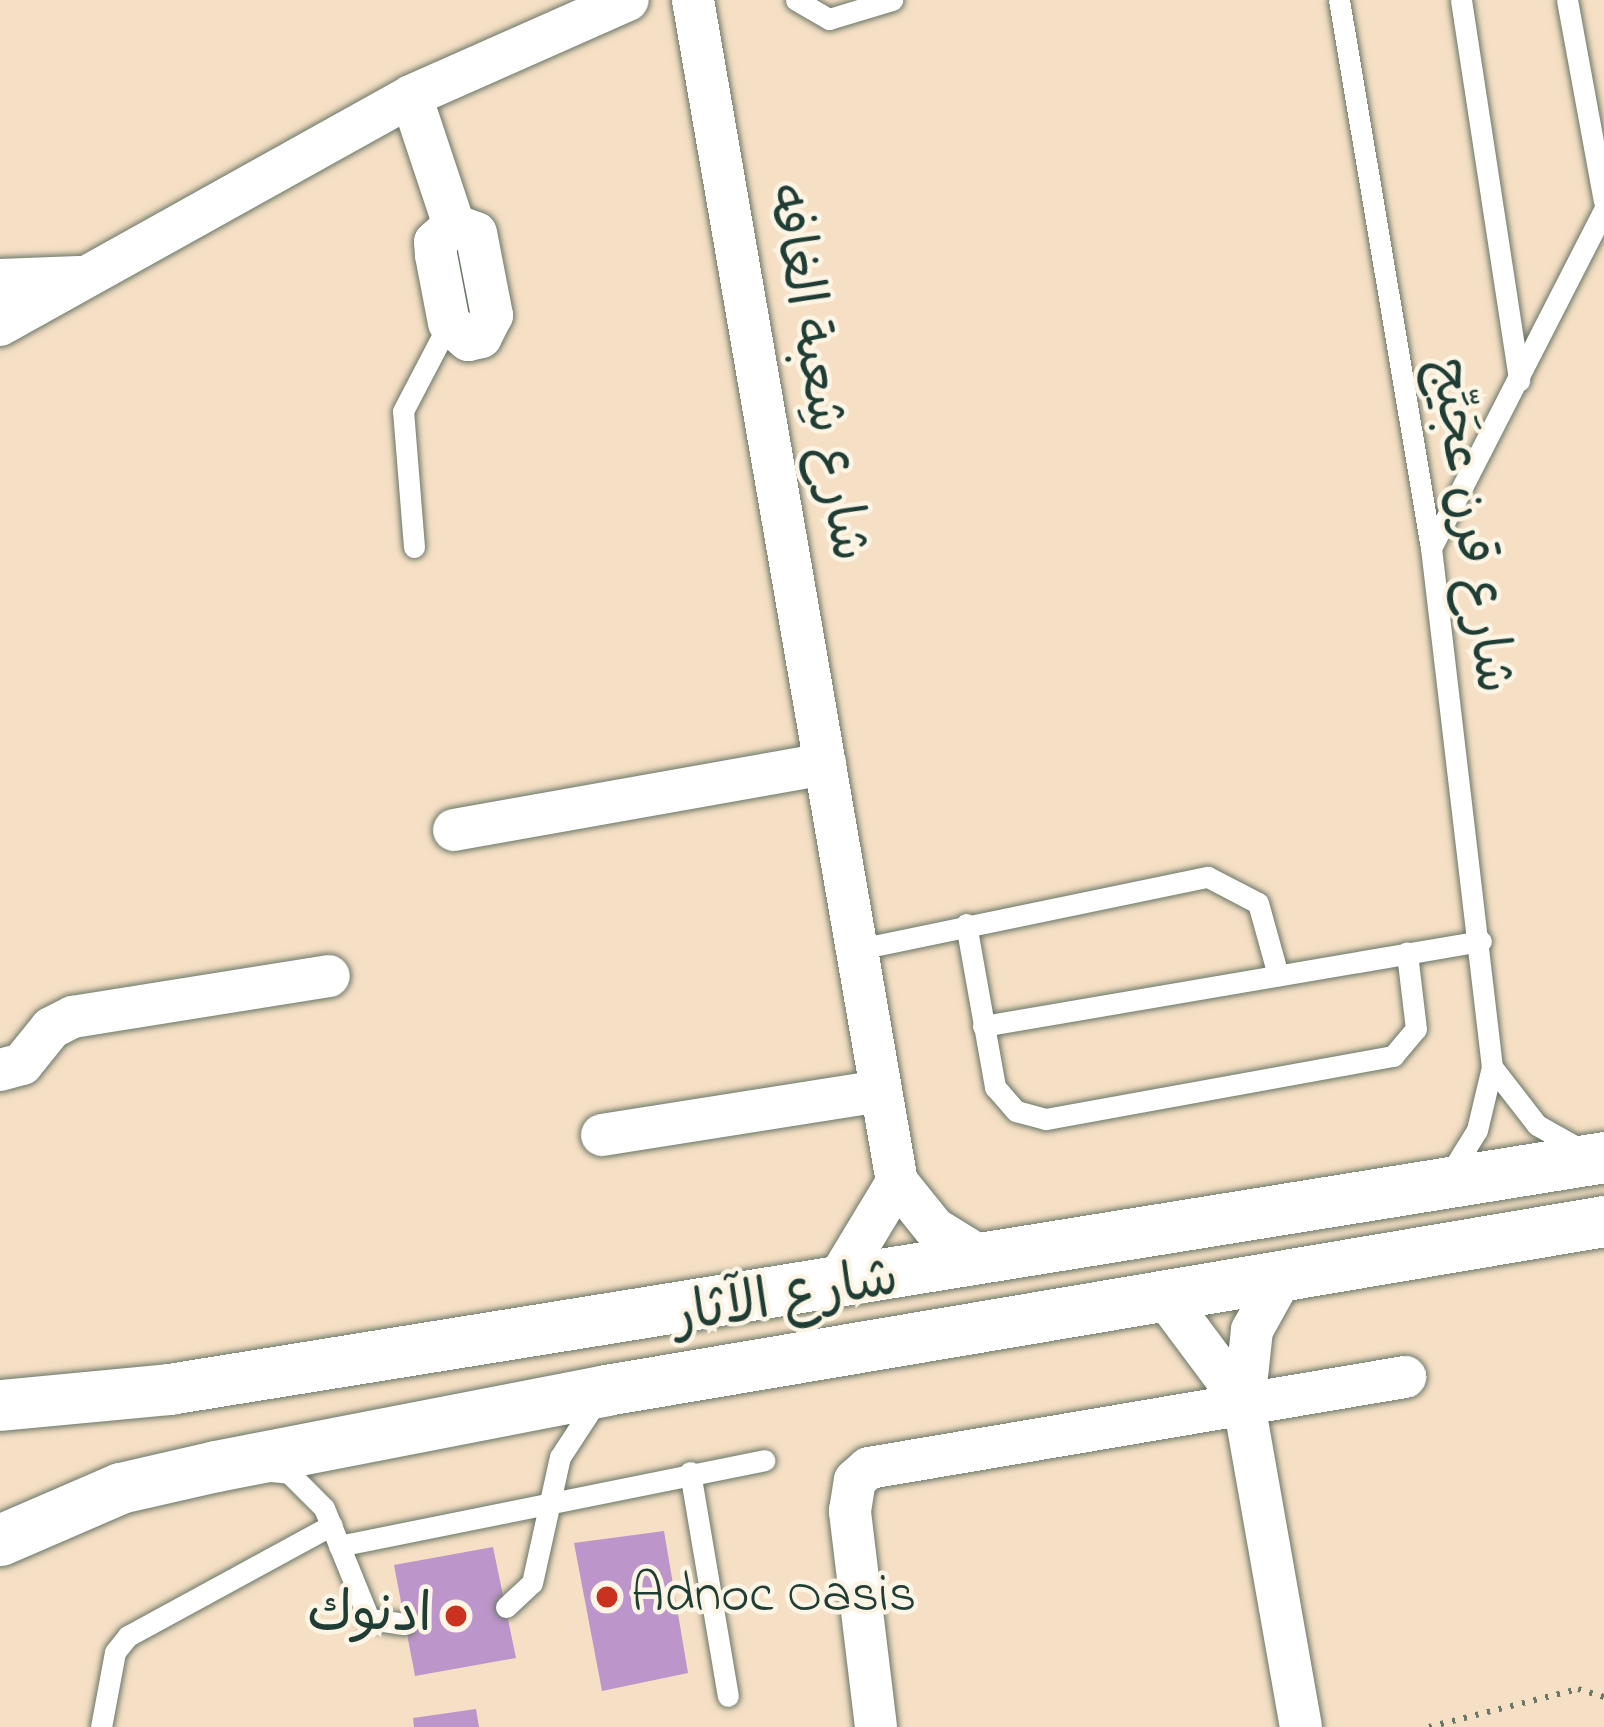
<!DOCTYPE html>
<meta charset="utf-8">
<style>
body{margin:0}
#map{position:relative;width:1604px;height:1727px;overflow:hidden;background:#f6e0c5;font-family:"Indie Flower","Playpen Sans Arabic",sans-serif}
div>[style]{position:absolute}
[style*='--x']{left:calc(var(--x)*1px);top:calc(var(--y)*1px);width:calc(var(--w)*1px);rotate:calc(var(--a)*1deg)}
.building>*{inset:0;background:#bc95ca}
.path>*{height:6px;margin-top:-3px;transform-origin:0;background:repeating-linear-gradient(90deg,#6a7667 0 3px,transparent 0 12px)}
.roads{filter:drop-shadow(0 0 3px #6a7667) drop-shadow(0 0 3px #6a7667)}
.service>*{height:21px;margin:-10.5px;padding:0 10.5px;transform-origin:10.5px;border-radius:10.5px;background:#fff}
.minor>*{height:42px;margin:-21px;padding:0 21px;transform-origin:21px;border-radius:21px;background:#fff}
.tertiary>*{height:51px;margin:-25.5px;padding:0 25.5px;transform-origin:25.5px;border-radius:25.5px;background:#fff}
.dots>*{width:33px;height:33px;translate:-50% -50%;box-sizing:border-box;border:6px solid #fcf5e5;border-radius:50%}
span{translate:-50% -50%;white-space:nowrap;text-align:center;line-height:1.15;-webkit-text-stroke:9px #fcf5e5;paint-order:stroke}
.street-label{font-size:54px;color:#1f3d34}
.poi-label{font-size:54px;color:#1f3d34}
.left{translate:0 -50%;text-align:left}
.right{translate:-100% -50%;text-align:right}
</style>
<div id="map">
<div class="building">
<div style="clip-path:polygon(664px 1531px,688px 1673px,602px 1691px,574px 1543px)"></div>
<div style="clip-path:polygon(493px 1547px,516px 1658px,415px 1676px,394px 1565px)"></div>
<div style="clip-path:polygon(476px 1709px,479px 1727px,414px 1727px,413px 1718px)"></div>
</div>
<div class="path">
<div style="--x:1429;--y:1727;--w:154;--a:-14.3"></div>
<div style="--x:1578;--y:1689;--w:27;--a:17"></div>
</div>
<div class="roads">
<div class="service">
<div style="--x:796;--y:0;--w:38;--a:30"></div>
<div style="--x:829;--y:19;--w:66;--a:-16.8"></div>
<div style="--x:1339;--y:0;--w:556;--a:80.47"></div>
<div style="--x:1431;--y:548;--w:523;--a:83.3"></div>
<div style="--x:1492;--y:1067;--w:65;--a:103.4"></div>
<div style="--x:1477;--y:1130;--w:55;--a:121.7"></div>
<div style="--x:1461;--y:0;--w:385;--a:81.3"></div>
<div style="--x:1567;--y:0;--w:204;--a:79.6"></div>
<div style="--x:414;--y:547;--w:136;--a:-94.6"></div>
<div style="--x:403;--y:411;--w:99;--a:-62.4"></div>
<div style="--x:1431;--y:548;--w:380;--a:-62.9"></div>
<div style="--x:966;--y:924;--w:166;--a:79.9"></div>
<div style="--x:995;--y:1087;--w:32;--a:49"></div>
<div style="--x:1016;--y:1111;--w:31;--a:15"></div>
<div style="--x:1046;--y:1119;--w:353;--a:-10.3"></div>
<div style="--x:1393;--y:1056;--w:35;--a:-50"></div>
<div style="--x:1416;--y:1029;--w:77;--a:-96.8"></div>
<div style="--x:859;--y:949;--w:356;--a:-11.7"></div>
<div style="--x:1208;--y:877;--w:56;--a:27.5"></div>
<div style="--x:1258;--y:903;--w:75;--a:74.5"></div>
<div style="--x:983;--y:1026;--w:505;--a:-9.69"></div>
<div style="--x:1492;--y:1067;--w:73;--a:52.2"></div>
<div style="--x:1537;--y:1125;--w:51;--a:29.1"></div>
<div style="--x:271;--y:1471;--w:18;--a:6"></div>
<div style="--x:289;--y:1473;--w:49;--a:45"></div>
<div style="--x:324;--y:1508;--w:120;--a:67.9"></div>
<div style="--x:369;--y:1619;--w:36;--a:8"></div>
<div style="--x:690;--y:1472;--w:227;--a:80.4"></div>
<div style="--x:339;--y:1546;--w:434;--a:-11.4"></div>
<div style="--x:506;--y:1607;--w:35;--a:-43"></div>
<div style="--x:532;--y:1583;--w:129;--a:-77.5"></div>
<div style="--x:560;--y:1457;--w:66;--a:-56.8"></div>
<div style="--x:101;--y:1727;--w:76;--a:-79.4"></div>
<div style="--x:115;--y:1652;--w:21;--a:-51"></div>
<div style="--x:128;--y:1636;--w:232;--a:-28.6"></div>
</div>
<div class="minor">
<div style="--x:693;--y:0;--w:1199;--a:80.21"></div>
<div style="--x:897;--y:1182;--w:59;--a:51.2"></div>
<div style="--x:934;--y:1228;--w:59;--a:31.8"></div>
<div style="--x:411;--y:96;--w:136;--a:71.6"></div>
<div style="--x:454;--y:225;--w:23;--a:20"></div>
<div style="--x:476;--y:233;--w:84;--a:79"></div>
<div style="--x:492;--y:315;--w:25;--a:117"></div>
<div style="--x:481;--y:337;--w:13;--a:167"></div>
<div style="--x:468;--y:340;--w:25;--a:-138"></div>
<div style="--x:449;--y:323;--w:69;--a:-100.8"></div>
<div style="--x:436;--y:255;--w:13;--a:-94"></div>
<div style="--x:435;--y:242;--w:25;--a:-42"></div>
<div style="--x:0;--y:280;--w:79;--a:-2.2"></div>
<div style="--x:0;--y:325;--w:470;--a:-29.1"></div>
<div style="--x:411;--y:96;--w:237;--a:-23.9"></div>
<div style="--x:454;--y:830;--w:377;--a:-10.1"></div>
<div style="--x:0;--y:1070;--w:23;--a:-15"></div>
<div style="--x:22;--y:1064;--w:46;--a:-51.1"></div>
<div style="--x:51;--y:1028;--w:25;--a:-27"></div>
<div style="--x:73;--y:1017;--w:259;--a:-9.1"></div>
<div style="--x:602;--y:1135;--w:280;--a:-9"></div>
<div style="--x:1281;--y:1278;--w:60;--a:119.1"></div>
<div style="--x:1252;--y:1330;--w:74;--a:96.2"></div>
<div style="--x:1244;--y:1404;--w:328;--a:80"></div>
<div style="--x:836;--y:1283;--w:118;--a:-58.9"></div>
<div style="--x:1165;--y:1297;--w:132;--a:53.3"></div>
<div style="--x:876;--y:1727;--w:218;--a:-96.9"></div>
<div style="--x:850;--y:1511;--w:31;--a:-81"></div>
<div style="--x:855;--y:1480;--w:18;--a:-41"></div>
<div style="--x:869;--y:1468;--w:544;--a:-9.64"></div>
</div>
<div class="tertiary">
<div style="--x:0;--y:1405;--w:170;--a:-5.4"></div>
<div style="--x:169;--y:1389;--w:1454;--a:-9.18"></div>
<div style="--x:0;--y:1540;--w:131;--a:-23.4"></div>
<div style="--x:120;--y:1488;--w:98;--a:-12.9"></div>
<div style="--x:216;--y:1466;--w:397;--a:-11"></div>
<div style="--x:606;--y:1390;--w:1012;--a:-9.61"></div>
</div>
</div>
<div class="dots">
<div style="left:607px;top:1597px;background:#c8321e"></div>
<div style="left:456px;top:1616px;background:#c8321e"></div>
</div>
<div class="street-label">
<span style="left:815px;top:373px;rotate:80deg">شارع شِعبة الغافه</span>
<span style="left:1469px;top:526px;rotate:82deg">شارع قرن عجَيِّج</span>
<span style="left:786px;top:1299px;rotate:-10deg">شارع الآثار</span>
</div>
<div class="poi-label">
<span class="left" style="left:631px;top:1597px">Adnoc Oasis</span>
<span class="right" style="left:432px;top:1616px">ادنوك</span>
</div>
</div>
